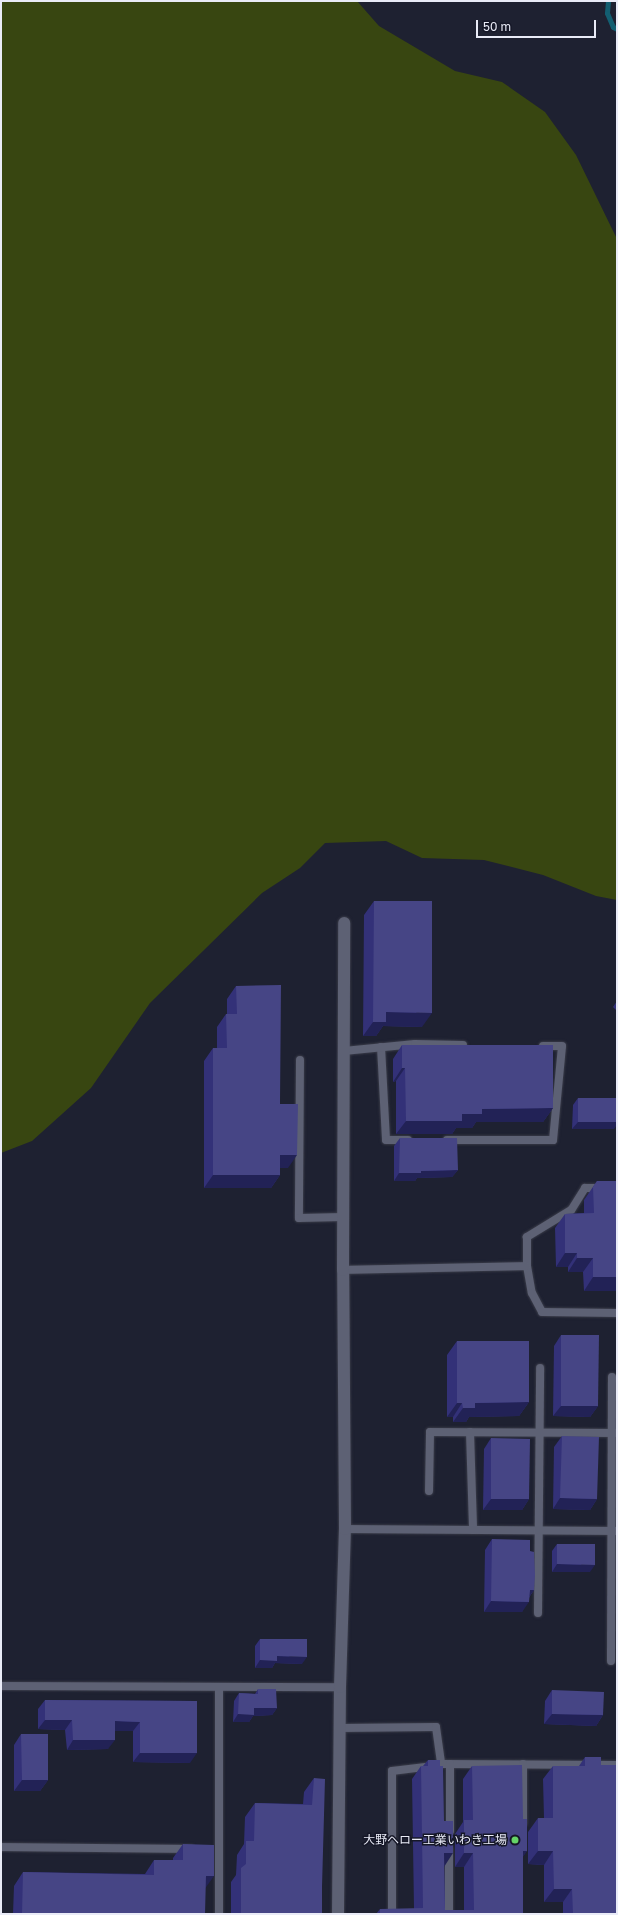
<!DOCTYPE html>
<meta charset="utf-8">
<style>
body{margin:0}
#map{position:relative;width:618px;height:1915px;overflow:hidden;background:#1e2131;font-family:"Golos Text","Noto Sans JP",sans-serif}
div>[style]{position:absolute}
[style*='--x']{left:calc(var(--x)*1px);top:calc(var(--y)*1px);width:calc(var(--w)*1px);rotate:calc(var(--a)*1deg)}
.green>*{inset:0;background:#384611}
.stream>*{height:5px;margin:-2.5px;padding:0 2.5px;transform-origin:2.5px;border-radius:2.5px;background:#135e71}
.roads{filter:drop-shadow(0 0 1px #3a3c49) drop-shadow(0 0 1px #3a3c49)}
.service>*{height:8px;margin:-4px;padding:0 4px;transform-origin:4px;border-radius:4px;background:#5d6174}
.minor>*{height:12px;margin:-6px;padding:0 6px;transform-origin:6px;border-radius:6px;background:#5d6174}
.wall>*{inset:0;background:#333178}
.shaded-wall>*{inset:0;background:#222256}
.building>*{inset:0;background:#464585}
.dots>*{width:11px;height:11px;translate:-50% -50%;box-sizing:border-box;border:2px solid #151727;border-radius:50%}
span{translate:-50% -50%;white-space:nowrap;text-align:center;line-height:1.15;-webkit-text-stroke:3px #151727;paint-order:stroke}
.poi-label{font-size:12px;color:#e9ebf7}
.right{translate:-100% -50%;text-align:right}
.frame{position:absolute;inset:0;border:2px solid #e9ebf7;pointer-events:none}
.scale{position:absolute;left:476px;top:20px;width:120px;height:18px;box-sizing:border-box;border:2px solid #e9ebf7;border-top:0;padding-left:5px;font-size:12px;line-height:14px;white-space:nowrap;color:#e9ebf7;-webkit-text-stroke:3px #151727;paint-order:stroke}
</style>
<div id="map">
<div class="green">
<div style="clip-path:polygon(1px 1px,357px 1px,379px 26px,455px 71px,502px 82px,545px 112px,576px 155px,617px 239px,617px 900px,596px 896px,543px 875px,484px 860px,422px 858px,386px 841px,325px 843px,300px 868px,262px 893px,150px 1003px,91px 1088px,32px 1141px,1px 1153px)"></div>
</div>
<div class="stream">
<div style="--x:608;--y:1;--w:12;--a:95"></div>
<div style="--x:607;--y:13;--w:15;--a:67"></div>
<div style="--x:613;--y:27;--w:4;--a:27"></div>
</div>
<div class="roads">
<div class="service">
<div style="--x:381;--y:1047;--w:93;--a:86.9"></div>
<div style="--x:386;--y:1140;--w:22;--a:0"></div>
<div style="--x:344;--y:1051;--w:71;--a:-5.6"></div>
<div style="--x:415;--y:1044;--w:48;--a:1.2"></div>
<div style="--x:300;--y:1060;--w:158;--a:90.4"></div>
<div style="--x:299;--y:1218;--w:44;--a:-1.3"></div>
<div style="--x:447;--y:1140;--w:106;--a:0"></div>
<div style="--x:553;--y:1140;--w:94;--a:-84.5"></div>
<div style="--x:562;--y:1046;--w:19;--a:180"></div>
<div style="--x:617;--y:1188;--w:32;--a:180"></div>
<div style="--x:585;--y:1188;--w:26;--a:122"></div>
<div style="--x:571;--y:1210;--w:52;--a:148.5"></div>
<div style="--x:527;--y:1237;--w:29;--a:90"></div>
<div style="--x:527;--y:1266;--w:27;--a:80"></div>
<div style="--x:532;--y:1293;--w:21;--a:62"></div>
<div style="--x:542;--y:1312;--w:75;--a:0.8"></div>
<div style="--x:343;--y:1270;--w:184;--a:-1.2"></div>
<div style="--x:470;--y:1432;--w:98;--a:88.2"></div>
<div style="--x:429;--y:1491;--w:59;--a:-89"></div>
<div style="--x:430;--y:1432;--w:186;--a:0.3"></div>
<div style="--x:345;--y:1529;--w:272;--a:0.4"></div>
<div style="--x:538;--y:1613;--w:245;--a:-89.5"></div>
<div style="--x:611;--y:1661;--w:284;--a:-89.8"></div>
<div style="--x:1;--y:1686;--w:339;--a:0.2"></div>
<div style="--x:340;--y:1728;--w:96;--a:-0.6"></div>
<div style="--x:436;--y:1727;--w:37;--a:82"></div>
<div style="--x:441;--y:1764;--w:176;--a:0.3"></div>
<div style="--x:523;--y:1764;--w:59;--a:90"></div>
<div style="--x:450;--y:1831;--w:67;--a:-90"></div>
<div style="--x:1;--y:1847;--w:190;--a:0.6"></div>
<div style="--x:219;--y:1914;--w:227;--a:-90"></div>
<div style="--x:392;--y:1914;--w:143;--a:-90"></div>
<div style="--x:392;--y:1771;--w:38;--a:-7"></div>
<div style="--x:449;--y:1914;--w:65;--a:-90"></div>
</div>
<div class="minor">
<div style="--x:338;--y:1914;--w:227;--a:-89.5"></div>
<div style="--x:340;--y:1687;--w:158;--a:-88.2"></div>
<div style="--x:345;--y:1529;--w:259;--a:-90.4"></div>
<div style="--x:343;--y:1270;--w:347;--a:-89.8"></div>
</div>
</div>
<div class="wall">
<div style="clip-path:polygon(374px 901px,422px 1027px,383px 1026px,376px 1036px,363px 1036px,364px 915px)"></div>
<div style="clip-path:polygon(236px 986px,280px 1104px,288px 1168px,280px 1168px,280px 1175px,271px 1188px,204px 1188px,204px 1061px,213px 1048px,217px 1048px,217px 1027px,226px 1014px,227px 1014px,227px 999px)"></div>
<div style="clip-path:polygon(617px 1001px,617px 1011px,613px 1007px)"></div>
<div style="clip-path:polygon(402px 1045px,553px 1108px,543px 1122px,476px 1122px,472px 1128px,456px 1128px,452px 1134px,396px 1134px,396px 1081px,393px 1082px,393px 1059px)"></div>
<div style="clip-path:polygon(578px 1098px,614px 1129px,572px 1129px,573px 1105px)"></div>
<div style="clip-path:polygon(400px 1138px,458px 1170px,452px 1177px,417px 1178px,415px 1181px,394px 1181px,394px 1146px)"></div>
<div style="clip-path:polygon(597px 1181px,617px 1181px,617px 1291px,584px 1291px,583px 1272px,568px 1272px,568px 1267px,556px 1267px,555px 1228px,565px 1214px,584px 1213px,584px 1200px)"></div>
<div style="clip-path:polygon(561px 1335px,598px 1406px,590px 1417px,553px 1416px,554px 1346px)"></div>
<div style="clip-path:polygon(457px 1341px,529px 1402px,519px 1416px,469px 1417px,466px 1422px,453px 1422px,453px 1417px,447px 1417px,447px 1355px)"></div>
<div style="clip-path:polygon(562px 1436px,597px 1499px,590px 1510px,553px 1509px,554px 1447px)"></div>
<div style="clip-path:polygon(491px 1438px,529px 1499px,522px 1510px,483px 1510px,484px 1449px)"></div>
<div style="clip-path:polygon(492px 1539px,530px 1551px,534px 1590px,530px 1596px,522px 1612px,484px 1612px,485px 1550px)"></div>
<div style="clip-path:polygon(557px 1544px,590px 1572px,552px 1572px,552px 1551px)"></div>
<div style="clip-path:polygon(260px 1639px,302px 1664px,275px 1663px,272px 1668px,255px 1668px,255px 1646px)"></div>
<div style="clip-path:polygon(258px 1689px,277px 1708px,272px 1715px,253px 1716px,249px 1722px,233px 1722px,234px 1701px,239px 1693px,255px 1694px)"></div>
<div style="clip-path:polygon(552px 1690px,603px 1715px,596px 1726px,544px 1724px,545px 1701px)"></div>
<div style="clip-path:polygon(45px 1700px,197px 1701px,190px 1763px,133px 1762px,133px 1731px,115px 1731px,108px 1749px,67px 1750px,65px 1730px,38px 1729px,38px 1709px)"></div>
<div style="clip-path:polygon(21px 1734px,48px 1780px,40px 1791px,14px 1791px,14px 1745px)"></div>
<div style="clip-path:polygon(585px 1757px,601px 1765px,617px 1914px,563px 1914px,563px 1902px,544px 1902px,544px 1865px,528px 1864px,528px 1832px,538px 1818px,544px 1818px,543px 1779px,553px 1766px,579px 1766px)"></div>
<div style="clip-path:polygon(428px 1760px,444px 1866px,445px 1910px,464px 1910px,464px 1867px,455px 1867px,455px 1834px,463px 1822px,463px 1779px,472px 1766px,523px 1819px,527px 1851px,523px 1856px,523px 1914px,367px 1914px,368px 1913px,376px 1914px,380px 1909px,414px 1909px,412px 1779px,421px 1766px,423px 1766px)"></div>
<div style="clip-path:polygon(314px 1778px,322px 1887px,322px 1914px,231px 1914px,231px 1882px,236px 1875px,237px 1855px,244px 1844px,245px 1817px,255px 1803px,303px 1804px,304px 1792px)"></div>
<div style="clip-path:polygon(183px 1844px,205px 1888px,205px 1914px,13px 1914px,14px 1886px,23px 1872px,145px 1874px,154px 1860px,173px 1860px,173px 1858px)"></div>
</div>
<div class="shaded-wall">
<div style="clip-path:polygon(386px 1012px,432px 1013px,422px 1027px,383px 1026px,376px 1036px,363px 1036px,373px 1022px)"></div>
<div style="clip-path:polygon(402px 1068px,405px 1068px,396px 1081px,393px 1082px)"></div>
<div style="clip-path:polygon(553px 1108px,543px 1122px,476px 1122px,472px 1128px,456px 1128px,452px 1134px,396px 1134px,406px 1121px,462px 1114px,482px 1109px)"></div>
<div style="clip-path:polygon(578px 1122px,617px 1122px,617px 1125px,614px 1129px,572px 1129px)"></div>
<div style="clip-path:polygon(280px 1155px,297px 1155px,288px 1168px,271px 1168px)"></div>
<div style="clip-path:polygon(458px 1170px,452px 1177px,417px 1178px,415px 1181px,394px 1181px,399px 1173px,421px 1171px)"></div>
<div style="clip-path:polygon(213px 1175px,280px 1175px,271px 1188px,204px 1188px)"></div>
<div style="clip-path:polygon(565px 1253px,577px 1253px,568px 1267px,556px 1267px)"></div>
<div style="clip-path:polygon(577px 1258px,593px 1258px,583px 1272px,568px 1272px)"></div>
<div style="clip-path:polygon(593px 1277px,617px 1277px,617px 1291px,584px 1291px)"></div>
<div style="clip-path:polygon(529px 1402px,519px 1416px,469px 1417px,466px 1422px,453px 1422px,463px 1408px,475px 1403px)"></div>
<div style="clip-path:polygon(457px 1403px,462px 1403px,453px 1417px,447px 1417px)"></div>
<div style="clip-path:polygon(561px 1406px,598px 1406px,590px 1417px,553px 1416px)"></div>
<div style="clip-path:polygon(560px 1498px,597px 1499px,590px 1510px,553px 1509px)"></div>
<div style="clip-path:polygon(491px 1499px,529px 1499px,522px 1510px,483px 1510px)"></div>
<div style="clip-path:polygon(557px 1564px,595px 1565px,590px 1572px,552px 1572px)"></div>
<div style="clip-path:polygon(530px 1590px,534px 1590px,527px 1600px)"></div>
<div style="clip-path:polygon(491px 1601px,529px 1602px,522px 1612px,484px 1612px)"></div>
<div style="clip-path:polygon(277px 1656px,307px 1657px,302px 1664px,275px 1663px,272px 1668px,255px 1668px,260px 1660px)"></div>
<div style="clip-path:polygon(254px 1708px,277px 1708px,272px 1715px,253px 1716px,249px 1722px,233px 1722px,238px 1714px)"></div>
<div style="clip-path:polygon(552px 1714px,603px 1715px,596px 1726px,544px 1724px)"></div>
<div style="clip-path:polygon(45px 1720px,72px 1720px,65px 1730px,38px 1729px)"></div>
<div style="clip-path:polygon(115px 1721px,140px 1722px,133px 1731px,109px 1731px)"></div>
<div style="clip-path:polygon(73px 1740px,115px 1740px,108px 1749px,67px 1750px)"></div>
<div style="clip-path:polygon(140px 1753px,197px 1753px,190px 1763px,133px 1762px)"></div>
<div style="clip-path:polygon(22px 1780px,48px 1780px,40px 1791px,14px 1791px)"></div>
<div style="clip-path:polygon(523px 1851px,527px 1851px,518px 1864px)"></div>
<div style="clip-path:polygon(538px 1851px,553px 1851px,544px 1865px,528px 1864px)"></div>
<div style="clip-path:polygon(444px 1853px,453px 1853px,444px 1867px)"></div>
<div style="clip-path:polygon(464px 1853px,473px 1853px,464px 1867px,455px 1867px)"></div>
<div style="clip-path:polygon(206px 1876px,214px 1876px,204px 1890px)"></div>
<div style="clip-path:polygon(554px 1889px,572px 1889px,563px 1902px,544px 1902px)"></div>
</div>
<div class="building">
<div style="clip-path:polygon(374px 901px,432px 901px,432px 1013px,386px 1012px,386px 1022px,373px 1022px)"></div>
<div style="clip-path:polygon(281px 985px,280px 1104px,298px 1104px,297px 1155px,280px 1155px,280px 1175px,213px 1175px,213px 1048px,227px 1048px,226px 1014px,237px 1014px,236px 986px)"></div>
<div style="clip-path:polygon(402px 1045px,553px 1045px,553px 1108px,482px 1109px,482px 1114px,462px 1114px,462px 1121px,406px 1121px,405px 1068px,402px 1068px)"></div>
<div style="clip-path:polygon(578px 1098px,617px 1098px,617px 1122px,578px 1122px)"></div>
<div style="clip-path:polygon(400px 1138px,457px 1138px,458px 1170px,421px 1171px,421px 1173px,399px 1173px)"></div>
<div style="clip-path:polygon(597px 1181px,617px 1181px,617px 1277px,593px 1277px,593px 1258px,577px 1258px,577px 1253px,565px 1253px,565px 1214px,594px 1213px,593px 1187px)"></div>
<div style="clip-path:polygon(561px 1335px,599px 1335px,598px 1406px,561px 1406px)"></div>
<div style="clip-path:polygon(457px 1341px,529px 1341px,529px 1402px,475px 1403px,475px 1408px,463px 1408px,462px 1403px,457px 1403px)"></div>
<div style="clip-path:polygon(562px 1436px,599px 1437px,597px 1499px,560px 1498px)"></div>
<div style="clip-path:polygon(491px 1438px,530px 1439px,529px 1499px,491px 1499px)"></div>
<div style="clip-path:polygon(492px 1539px,530px 1540px,530px 1551px,534px 1552px,535px 1575px,534px 1590px,530px 1590px,529px 1602px,491px 1601px)"></div>
<div style="clip-path:polygon(557px 1544px,595px 1544px,595px 1565px,557px 1564px)"></div>
<div style="clip-path:polygon(260px 1639px,307px 1639px,307px 1657px,277px 1656px,277px 1661px,260px 1660px)"></div>
<div style="clip-path:polygon(258px 1689px,276px 1689px,277px 1708px,254px 1708px,254px 1715px,238px 1714px,239px 1693px,258px 1694px)"></div>
<div style="clip-path:polygon(552px 1690px,604px 1692px,603px 1715px,552px 1714px)"></div>
<div style="clip-path:polygon(45px 1700px,197px 1701px,197px 1753px,140px 1753px,140px 1722px,115px 1721px,115px 1740px,73px 1740px,72px 1720px,45px 1720px)"></div>
<div style="clip-path:polygon(21px 1734px,48px 1734px,48px 1780px,22px 1780px)"></div>
<div style="clip-path:polygon(585px 1757px,601px 1757px,601px 1765px,617px 1765px,617px 1914px,573px 1914px,572px 1889px,554px 1889px,553px 1851px,538px 1851px,538px 1818px,553px 1818px,553px 1766px,585px 1766px)"></div>
<div style="clip-path:polygon(428px 1760px,440px 1760px,440px 1766px,443px 1766px,444px 1821px,453px 1821px,453px 1853px,444px 1853px,445px 1910px,474px 1910px,473px 1853px,464px 1853px,464px 1820px,473px 1820px,472px 1766px,522px 1765px,523px 1819px,527px 1819px,527px 1851px,523px 1851px,523px 1914px,368px 1914px,368px 1913px,380px 1914px,380px 1909px,423px 1908px,421px 1766px,428px 1766px)"></div>
<div style="clip-path:polygon(314px 1778px,325px 1779px,322px 1887px,322px 1914px,241px 1914px,241px 1868px,246px 1864px,246px 1841px,254px 1841px,255px 1803px,312px 1805px)"></div>
<div style="clip-path:polygon(183px 1844px,214px 1845px,214px 1876px,206px 1876px,205px 1914px,22px 1914px,23px 1872px,154px 1875px,154px 1860px,183px 1860px)"></div>
</div>
<div class="dots">
<div style="left:515px;top:1840px;background:#65d467"></div>
</div>
<div class="poi-label">
<span class="right" style="left:507px;top:1840px">大野ヘロー工業いわき工場</span>
</div>
<div class="frame"></div>
<div class="scale">50 m</div>
</div>
